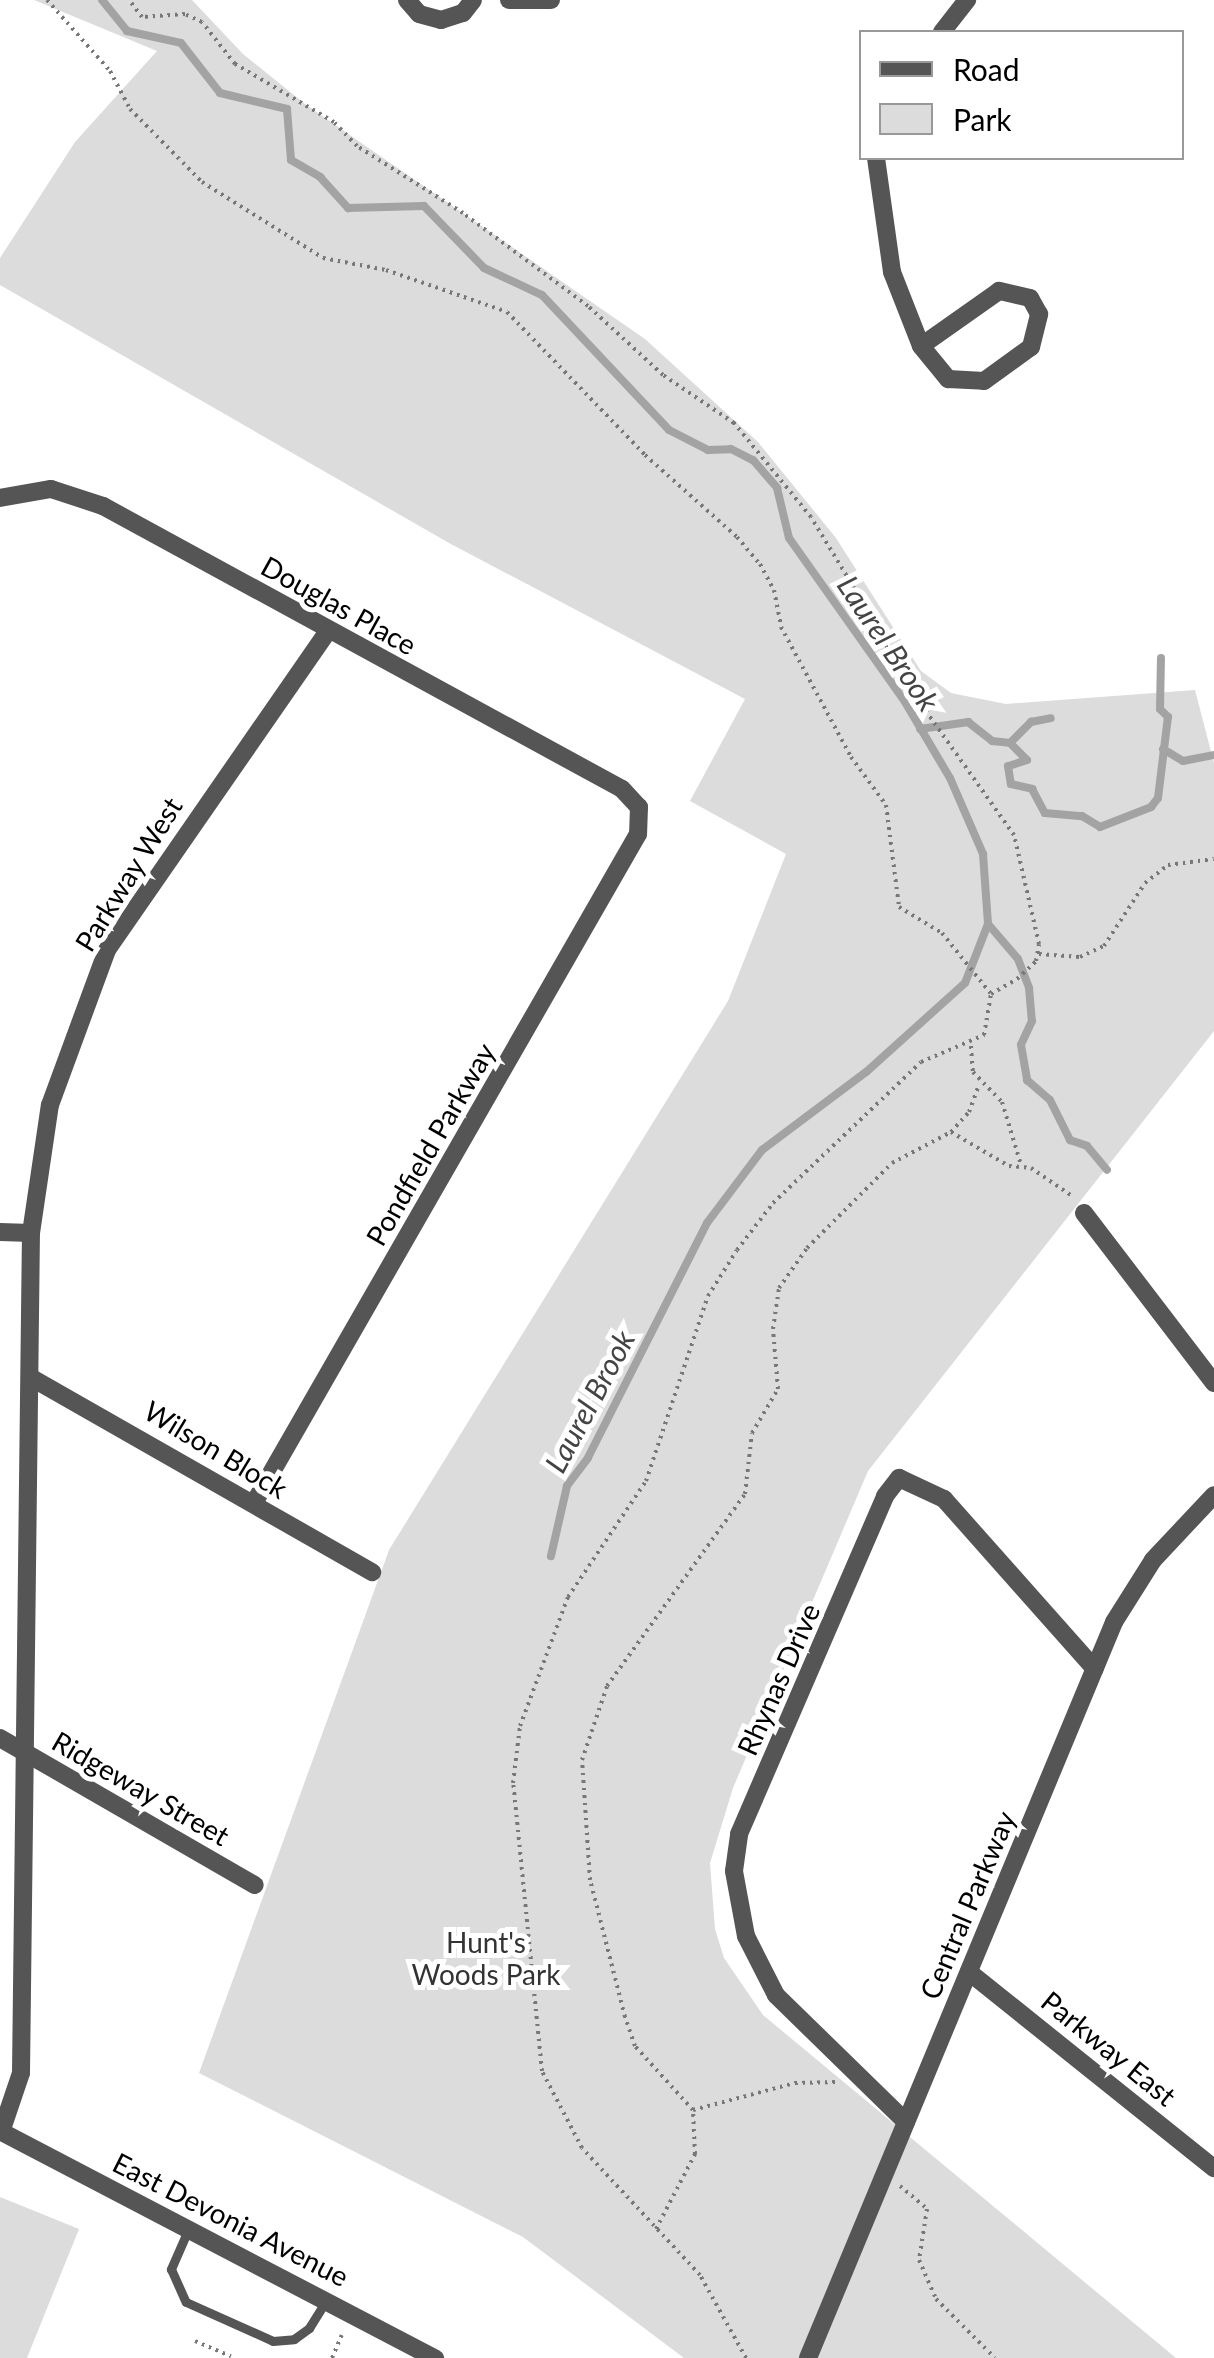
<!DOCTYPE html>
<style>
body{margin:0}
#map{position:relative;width:1214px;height:2358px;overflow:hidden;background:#fff;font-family:Lato,sans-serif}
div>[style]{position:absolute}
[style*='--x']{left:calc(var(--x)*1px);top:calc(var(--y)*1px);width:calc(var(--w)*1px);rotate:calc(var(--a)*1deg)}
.green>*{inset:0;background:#dcdcdc}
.stream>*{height:8px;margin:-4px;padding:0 4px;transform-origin:4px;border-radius:4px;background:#a3a3a3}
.path>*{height:4px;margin-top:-2px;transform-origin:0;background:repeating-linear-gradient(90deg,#777 0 2.5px,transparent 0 7.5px)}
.service>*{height:9px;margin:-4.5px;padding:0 4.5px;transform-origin:4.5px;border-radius:4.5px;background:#555}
.minor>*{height:18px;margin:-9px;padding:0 9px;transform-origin:9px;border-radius:9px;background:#555}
span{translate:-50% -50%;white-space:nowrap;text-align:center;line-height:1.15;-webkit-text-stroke:10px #fff;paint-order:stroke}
.street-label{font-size:28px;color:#000}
.park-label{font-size:28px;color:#333}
.water-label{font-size:30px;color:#444;font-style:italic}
.legend{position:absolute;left:859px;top:30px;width:325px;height:130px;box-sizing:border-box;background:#fff;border:2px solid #999;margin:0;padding:12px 18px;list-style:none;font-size:30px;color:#000}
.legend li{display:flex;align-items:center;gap:20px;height:50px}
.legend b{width:50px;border:2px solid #999}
</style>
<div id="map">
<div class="green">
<div style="clip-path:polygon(34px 0,192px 0,243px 54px,305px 104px,645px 339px,758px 442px,836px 538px,921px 671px,951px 693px,1006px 704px,1195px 690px,1214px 763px,1214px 1031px,868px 1471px,733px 1788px,710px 1863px,715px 1929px,724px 1958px,763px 2015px,1176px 2358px,684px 2358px,523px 2237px,199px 2073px,389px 1550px,728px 1001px,786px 854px,690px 801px,745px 699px,449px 543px,0 285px,0 258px,75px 142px,157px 51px)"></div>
<div style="clip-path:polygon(0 2197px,79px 2229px,27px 2358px,0 2358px)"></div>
</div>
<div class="stream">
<div style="--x:102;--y:0;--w:40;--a:51"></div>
<div style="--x:127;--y:31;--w:55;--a:12.5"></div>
<div style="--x:181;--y:43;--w:63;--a:52"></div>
<div style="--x:220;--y:93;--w:69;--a:13.4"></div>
<div style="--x:287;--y:109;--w:51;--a:85.5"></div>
<div style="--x:291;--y:160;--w:34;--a:30"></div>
<div style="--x:320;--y:177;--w:42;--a:47.9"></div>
<div style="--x:348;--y:208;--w:76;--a:-1.5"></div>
<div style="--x:424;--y:206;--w:86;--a:45.9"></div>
<div style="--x:484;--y:268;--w:64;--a:25"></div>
<div style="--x:542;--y:295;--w:185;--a:46.7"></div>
<div style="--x:669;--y:430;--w:44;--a:27.1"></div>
<div style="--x:708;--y:450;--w:23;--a:-2"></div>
<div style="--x:731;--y:449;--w:25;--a:27"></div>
<div style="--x:753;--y:460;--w:37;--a:49"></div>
<div style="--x:777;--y:488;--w:51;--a:76.5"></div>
<div style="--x:789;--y:538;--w:201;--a:54.7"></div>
<div style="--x:905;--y:702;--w:88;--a:59.4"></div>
<div style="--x:950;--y:778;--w:83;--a:66.5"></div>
<div style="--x:983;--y:854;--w:70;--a:85.9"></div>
<div style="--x:988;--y:924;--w:63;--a:111.3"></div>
<div style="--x:965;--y:983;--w:133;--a:138"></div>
<div style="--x:866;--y:1072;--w:130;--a:143.1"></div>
<div style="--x:762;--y:1150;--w:91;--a:127"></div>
<div style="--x:707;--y:1223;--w:263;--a:116.9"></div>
<div style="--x:588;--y:1458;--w:35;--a:127"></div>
<div style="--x:567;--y:1486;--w:72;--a:102.9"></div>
<div style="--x:920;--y:729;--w:49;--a:-8.3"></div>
<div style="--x:968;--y:722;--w:31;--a:38"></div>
<div style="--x:992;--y:741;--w:18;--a:6"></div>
<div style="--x:1010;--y:743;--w:24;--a:45"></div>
<div style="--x:1027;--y:760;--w:20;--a:162"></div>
<div style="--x:1008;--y:766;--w:18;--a:81"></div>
<div style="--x:1011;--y:784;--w:22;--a:13"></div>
<div style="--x:1032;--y:789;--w:27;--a:62"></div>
<div style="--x:1045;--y:813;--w:37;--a:5"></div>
<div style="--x:1082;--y:816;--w:21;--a:31"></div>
<div style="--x:1100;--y:827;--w:55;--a:-21.4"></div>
<div style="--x:1151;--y:807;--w:11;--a:-52"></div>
<div style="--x:1158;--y:798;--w:82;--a:-83"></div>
<div style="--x:1168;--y:717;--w:11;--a:-135"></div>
<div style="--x:1160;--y:709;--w:51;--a:-88.9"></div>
<div style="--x:1010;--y:743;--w:30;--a:-45"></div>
<div style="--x:1031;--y:722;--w:20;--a:-11"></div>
<div style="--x:1163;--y:749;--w:23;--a:31"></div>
<div style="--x:1183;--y:761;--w:32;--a:-11"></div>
<div style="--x:988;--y:924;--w:46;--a:49.4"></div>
<div style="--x:1018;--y:959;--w:31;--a:69"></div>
<div style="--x:1029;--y:988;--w:33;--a:85"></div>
<div style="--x:1032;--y:1021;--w:26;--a:115"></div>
<div style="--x:1021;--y:1045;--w:36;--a:80"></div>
<div style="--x:1027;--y:1080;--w:30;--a:41"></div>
<div style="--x:1050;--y:1100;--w:45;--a:63.4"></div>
<div style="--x:1070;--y:1140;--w:18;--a:19"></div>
<div style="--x:1087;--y:1146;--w:31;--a:50"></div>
</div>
<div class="path">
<div style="--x:47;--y:0;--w:95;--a:48.4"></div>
<div style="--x:110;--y:71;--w:43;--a:62.2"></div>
<div style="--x:130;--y:109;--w:103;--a:45.4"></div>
<div style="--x:202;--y:182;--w:143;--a:32.1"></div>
<div style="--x:323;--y:258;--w:64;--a:10.8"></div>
<div style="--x:386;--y:270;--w:128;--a:19.1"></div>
<div style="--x:507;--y:312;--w:199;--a:46"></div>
<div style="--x:645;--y:455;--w:123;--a:41.7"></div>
<div style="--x:737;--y:537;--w:35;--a:50"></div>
<div style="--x:760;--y:564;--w:30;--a:62"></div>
<div style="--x:774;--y:590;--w:38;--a:79"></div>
<div style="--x:781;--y:627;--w:148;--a:61.7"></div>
<div style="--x:851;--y:757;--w:59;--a:53.9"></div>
<div style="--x:886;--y:805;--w:103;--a:82.7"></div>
<div style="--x:899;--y:907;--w:50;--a:31.2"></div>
<div style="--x:942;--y:933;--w:78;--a:51.2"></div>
<div style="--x:991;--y:994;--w:30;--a:-30"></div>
<div style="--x:1017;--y:979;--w:26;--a:-43"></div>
<div style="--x:1036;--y:961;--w:17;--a:-80"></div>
<div style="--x:1039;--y:944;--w:112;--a:-102.9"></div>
<div style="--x:1014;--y:835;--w:152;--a:-125.4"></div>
<div style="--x:926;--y:711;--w:39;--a:-109"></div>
<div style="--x:913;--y:674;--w:67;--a:-133.2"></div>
<div style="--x:867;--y:625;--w:25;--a:-102"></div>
<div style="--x:862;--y:601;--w:98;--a:-121.3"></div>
<div style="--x:811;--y:517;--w:122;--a:-129.3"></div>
<div style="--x:734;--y:423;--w:86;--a:-145.9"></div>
<div style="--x:663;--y:375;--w:102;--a:-137.4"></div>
<div style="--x:588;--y:306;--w:156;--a:-143.4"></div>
<div style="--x:463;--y:213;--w:125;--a:-147.7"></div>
<div style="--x:357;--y:146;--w:33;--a:-134"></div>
<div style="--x:334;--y:122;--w:115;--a:-149.6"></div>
<div style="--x:235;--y:64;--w:53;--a:-128.2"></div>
<div style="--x:202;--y:22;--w:19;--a:-155"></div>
<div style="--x:185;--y:14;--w:43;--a:176"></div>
<div style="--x:142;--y:17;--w:21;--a:-127"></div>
<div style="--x:1039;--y:954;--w:41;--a:4.2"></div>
<div style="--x:1080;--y:957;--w:26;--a:-25"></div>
<div style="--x:1104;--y:946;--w:75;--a:-56.9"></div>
<div style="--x:1145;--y:883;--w:29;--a:-38"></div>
<div style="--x:1168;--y:865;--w:46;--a:-7.4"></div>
<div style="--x:971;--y:1046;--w:26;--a:86"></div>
<div style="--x:973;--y:1072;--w:42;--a:46"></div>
<div style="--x:1002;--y:1102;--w:66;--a:73.2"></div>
<div style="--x:951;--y:1132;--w:67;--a:30.4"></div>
<div style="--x:1009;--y:1166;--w:22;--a:5"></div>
<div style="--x:1031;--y:1168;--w:50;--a:34.3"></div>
<div style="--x:693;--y:2110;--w:106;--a:-14.8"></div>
<div style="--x:795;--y:2083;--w:42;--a:-1.4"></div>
<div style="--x:900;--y:2186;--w:35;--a:40"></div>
<div style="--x:927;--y:2209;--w:52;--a:98.9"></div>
<div style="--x:919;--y:2260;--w:43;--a:66.4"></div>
<div style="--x:936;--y:2299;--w:83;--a:45"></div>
<div style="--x:656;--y:2229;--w:85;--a:-62.5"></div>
<div style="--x:695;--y:2154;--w:44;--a:-92.6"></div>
<div style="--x:693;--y:2110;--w:86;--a:-132.2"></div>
<div style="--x:635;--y:2046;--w:31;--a:-109"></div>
<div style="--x:625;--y:2017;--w:141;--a:-104.3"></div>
<div style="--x:590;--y:1880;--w:120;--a:-93.8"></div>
<div style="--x:582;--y:1760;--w:78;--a:-71.3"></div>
<div style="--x:607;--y:1686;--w:236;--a:-54.3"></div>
<div style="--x:745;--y:1494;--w:61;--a:-83.5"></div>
<div style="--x:752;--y:1433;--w:51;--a:-59.4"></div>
<div style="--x:778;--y:1389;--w:60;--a:-94.8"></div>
<div style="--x:773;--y:1329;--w:41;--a:-81.7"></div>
<div style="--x:779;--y:1288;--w:49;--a:-55"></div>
<div style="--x:807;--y:1248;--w:120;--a:-45"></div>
<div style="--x:892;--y:1163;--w:67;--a:-27.7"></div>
<div style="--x:951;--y:1132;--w:27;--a:-48"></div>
<div style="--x:969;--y:1112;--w:29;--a:-70"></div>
<div style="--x:195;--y:2341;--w:39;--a:23"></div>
<div style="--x:332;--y:2358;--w:25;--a:-67"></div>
<div style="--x:746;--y:2358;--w:95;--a:-119"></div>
<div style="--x:700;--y:2275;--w:173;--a:-132.9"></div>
<div style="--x:582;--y:2148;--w:87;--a:-117.5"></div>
<div style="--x:542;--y:2071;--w:289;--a:-95.7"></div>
<div style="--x:513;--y:1783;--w:57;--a:-83"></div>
<div style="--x:520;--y:1726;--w:138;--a:-69.6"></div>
<div style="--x:568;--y:1597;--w:140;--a:-56.1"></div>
<div style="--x:646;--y:1481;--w:195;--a:-71.5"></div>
<div style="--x:708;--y:1296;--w:54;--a:-57.8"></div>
<div style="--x:737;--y:1250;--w:59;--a:-52.5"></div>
<div style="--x:773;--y:1203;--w:204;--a:-43.6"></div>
<div style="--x:921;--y:1062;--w:69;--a:-23.2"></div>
<div style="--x:984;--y:1035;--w:42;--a:-80.3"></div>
</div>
<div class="service">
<div style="--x:188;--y:2230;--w:43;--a:113.6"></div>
<div style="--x:171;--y:2269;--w:36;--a:66"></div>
<div style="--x:186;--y:2302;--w:95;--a:24.1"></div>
<div style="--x:273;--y:2341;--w:21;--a:-5"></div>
<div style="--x:294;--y:2339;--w:19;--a:-36"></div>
<div style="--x:309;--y:2328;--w:34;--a:-58"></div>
</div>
<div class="minor">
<div style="--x:407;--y:0;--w:18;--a:49"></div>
<div style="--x:419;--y:14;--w:23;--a:15"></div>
<div style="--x:441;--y:20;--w:23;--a:-18"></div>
<div style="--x:463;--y:13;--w:16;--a:-52"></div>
<div style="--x:509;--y:0;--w:42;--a:0"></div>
<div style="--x:942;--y:32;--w:41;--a:-52"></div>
<div style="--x:876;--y:158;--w:115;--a:82"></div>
<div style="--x:892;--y:272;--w:79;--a:68.6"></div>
<div style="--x:921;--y:346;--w:43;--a:50.7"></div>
<div style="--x:948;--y:379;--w:36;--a:3"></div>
<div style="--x:984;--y:381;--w:58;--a:-35.9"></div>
<div style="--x:1031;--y:347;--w:34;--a:-76"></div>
<div style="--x:1039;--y:314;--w:18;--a:-119"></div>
<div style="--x:1030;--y:298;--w:32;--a:-167"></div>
<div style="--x:999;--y:291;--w:95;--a:144.8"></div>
<div style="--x:0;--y:498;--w:52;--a:-10"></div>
<div style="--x:51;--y:489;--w:55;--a:18.1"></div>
<div style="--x:103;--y:506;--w:591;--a:28.6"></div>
<div style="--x:622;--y:789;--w:25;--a:47"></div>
<div style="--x:639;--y:807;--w:27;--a:92"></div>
<div style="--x:638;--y:834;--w:771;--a:119.86"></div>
<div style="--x:1084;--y:1213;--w:214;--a:52.6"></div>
<div style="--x:0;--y:1232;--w:31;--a:2"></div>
<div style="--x:30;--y:1377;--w:394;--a:29.7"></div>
<div style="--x:0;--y:1738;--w:294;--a:30"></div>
<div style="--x:969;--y:1972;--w:314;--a:38.7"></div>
<div style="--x:906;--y:2122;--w:182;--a:-135.7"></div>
<div style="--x:776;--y:1995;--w:66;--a:-117"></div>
<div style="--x:746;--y:1936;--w:66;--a:-100.5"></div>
<div style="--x:734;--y:1871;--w:37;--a:-82"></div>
<div style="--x:739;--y:1834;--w:368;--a:-66.6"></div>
<div style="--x:885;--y:1496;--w:23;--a:-52"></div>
<div style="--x:899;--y:1478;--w:50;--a:25"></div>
<div style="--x:944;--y:1499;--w:227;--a:48.4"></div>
<div style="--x:0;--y:2131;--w:491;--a:27.6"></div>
<div style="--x:1;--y:2132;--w:62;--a:-71.3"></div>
<div style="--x:21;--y:2073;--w:840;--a:-89.32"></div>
<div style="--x:31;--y:1233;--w:129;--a:-81.6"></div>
<div style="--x:50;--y:1105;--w:165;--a:-69.8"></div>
<div style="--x:107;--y:950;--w:388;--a:-55.3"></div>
<div style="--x:808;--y:2358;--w:797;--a:-67.42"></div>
<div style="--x:1114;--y:1622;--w:73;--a:-57.8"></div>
<div style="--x:1153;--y:1560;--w:89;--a:-46.8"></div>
</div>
<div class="street-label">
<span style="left:339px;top:605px;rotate:29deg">Douglas Place</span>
<span style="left:128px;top:874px;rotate:-58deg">Parkway West</span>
<span style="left:430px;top:1144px;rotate:-60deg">Pondfield Parkway</span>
<span style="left:216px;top:1449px;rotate:31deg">Wilson Block</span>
<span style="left:778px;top:1679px;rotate:-66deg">Rhynas Drive</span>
<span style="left:141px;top:1788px;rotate:30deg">Ridgeway Street</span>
<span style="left:967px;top:1905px;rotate:-67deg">Central Parkway</span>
<span style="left:1109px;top:2048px;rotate:39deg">Parkway East</span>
<span style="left:231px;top:2219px;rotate:27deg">East Devonia Avenue</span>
</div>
<div class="park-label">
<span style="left:486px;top:1958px">Hunt's<br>Woods Park</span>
</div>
<div class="water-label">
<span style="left:889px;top:643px;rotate:56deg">Laurel Brook</span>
<span style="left:589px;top:1401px;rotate:-62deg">Laurel Brook</span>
</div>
<ul class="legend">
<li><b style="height:12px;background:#555"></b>Road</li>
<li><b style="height:28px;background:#dcdcdc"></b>Park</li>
</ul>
</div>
